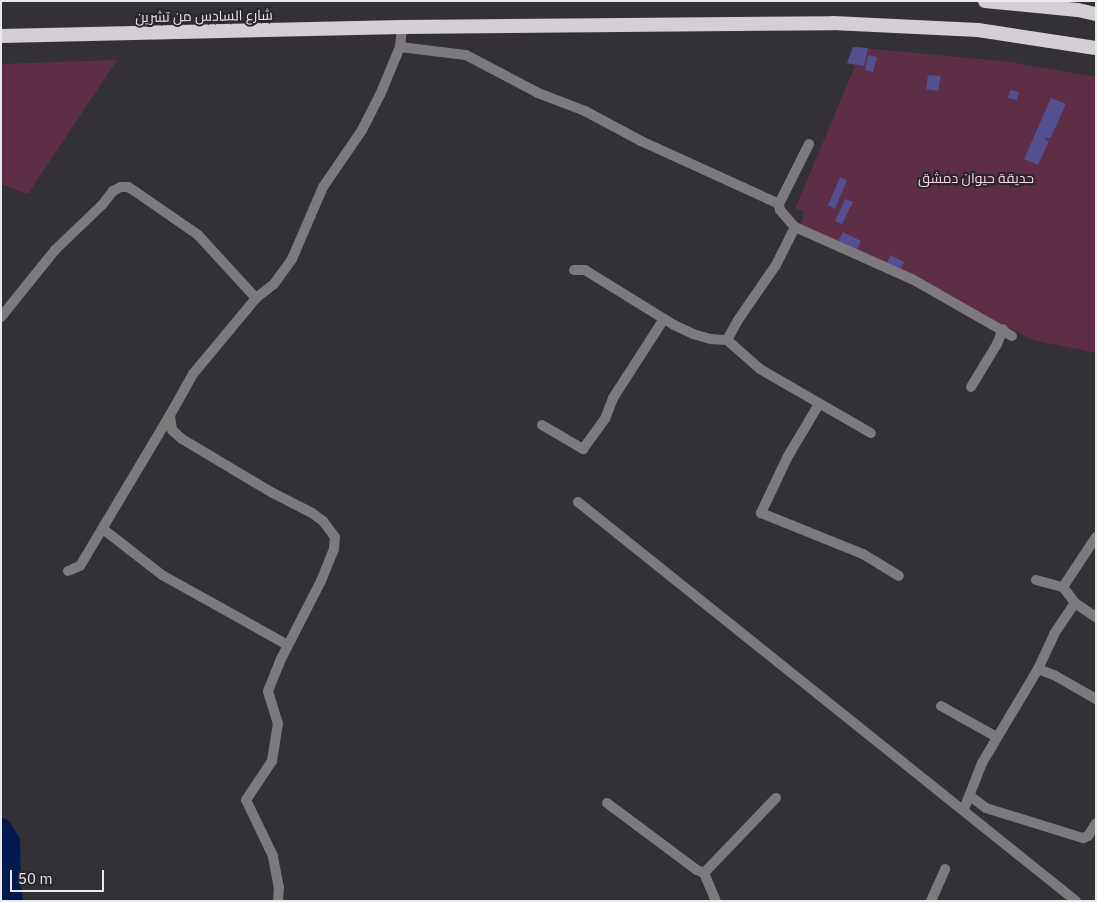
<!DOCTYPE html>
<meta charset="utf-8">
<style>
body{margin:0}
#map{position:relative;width:1097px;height:902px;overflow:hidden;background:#333135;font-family:"IBM Plex Sans",Cairo,sans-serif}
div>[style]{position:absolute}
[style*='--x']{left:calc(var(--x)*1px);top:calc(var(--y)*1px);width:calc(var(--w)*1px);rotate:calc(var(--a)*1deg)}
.green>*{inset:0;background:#5d2e45}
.river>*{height:22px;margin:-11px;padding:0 11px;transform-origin:11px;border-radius:11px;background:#021950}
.building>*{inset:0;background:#534f91}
.minor>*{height:10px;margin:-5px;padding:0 5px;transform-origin:5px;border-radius:5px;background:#7c7a7c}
.trunk>*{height:14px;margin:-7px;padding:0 7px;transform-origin:7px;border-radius:7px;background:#d4cfd4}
span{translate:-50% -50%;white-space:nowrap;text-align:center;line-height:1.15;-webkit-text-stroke:4px #29272b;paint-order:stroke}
.street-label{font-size:14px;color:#e9e8eb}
.park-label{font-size:14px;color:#fdd2e4}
.frame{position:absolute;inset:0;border:2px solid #e9e8eb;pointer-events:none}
.scale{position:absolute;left:10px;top:870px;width:94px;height:22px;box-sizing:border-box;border:2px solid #e9e8eb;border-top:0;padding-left:6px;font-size:15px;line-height:18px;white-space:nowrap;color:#e9e8eb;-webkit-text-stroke:4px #29272b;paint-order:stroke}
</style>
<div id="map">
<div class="green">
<div style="clip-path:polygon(853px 47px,1011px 62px,1096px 77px,1096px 353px,1033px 340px,801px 224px,804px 212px,795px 209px,855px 66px,847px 63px)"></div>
<div style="clip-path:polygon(117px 60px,28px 194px,1px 184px,1px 64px)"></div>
</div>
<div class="river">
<div style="--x:1;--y:829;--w:15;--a:58"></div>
<div style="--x:9;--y:842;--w:44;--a:88.7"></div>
<div style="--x:10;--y:886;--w:15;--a:82"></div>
</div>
<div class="building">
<div style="clip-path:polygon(853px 47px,868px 48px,864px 66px,847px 63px)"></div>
<div style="clip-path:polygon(868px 55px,877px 57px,873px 72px,865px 70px)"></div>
<div style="clip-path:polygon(928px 75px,941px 76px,938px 91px,926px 89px)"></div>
<div style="clip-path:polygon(1010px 90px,1019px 92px,1017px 100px,1008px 98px)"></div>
<div style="clip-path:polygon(1051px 98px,1066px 104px,1050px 139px,1046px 137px,1045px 140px,1049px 141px,1038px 165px,1024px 159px)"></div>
<div style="clip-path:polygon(840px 177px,847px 180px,835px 209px,828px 205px)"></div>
<div style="clip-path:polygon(845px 199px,853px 202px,842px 224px,835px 221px)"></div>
<div style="clip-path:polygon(843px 232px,861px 241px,856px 251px,838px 241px)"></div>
<div style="clip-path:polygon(891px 255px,904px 262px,898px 273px,885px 266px)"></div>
</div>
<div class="minor">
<div style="--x:400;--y:47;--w:66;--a:6.9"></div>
<div style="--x:466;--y:55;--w:81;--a:27.8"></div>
<div style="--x:538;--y:93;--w:50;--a:21"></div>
<div style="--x:585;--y:111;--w:64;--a:28.2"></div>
<div style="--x:641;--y:141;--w:152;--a:24.5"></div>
<div style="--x:809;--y:144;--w:67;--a:116.6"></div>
<div style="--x:779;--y:204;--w:6;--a:81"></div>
<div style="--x:780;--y:210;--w:23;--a:49"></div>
<div style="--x:795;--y:227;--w:128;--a:24"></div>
<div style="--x:912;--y:279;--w:115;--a:29.7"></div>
<div style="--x:574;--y:270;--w:11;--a:0"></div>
<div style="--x:585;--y:270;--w:105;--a:31.7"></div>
<div style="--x:674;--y:325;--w:21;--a:25"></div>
<div style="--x:693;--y:334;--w:19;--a:16"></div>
<div style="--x:711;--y:339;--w:16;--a:4"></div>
<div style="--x:727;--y:340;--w:44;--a:41.3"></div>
<div style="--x:760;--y:369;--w:128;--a:30"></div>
<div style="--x:1;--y:317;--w:86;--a:-51.1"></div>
<div style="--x:55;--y:250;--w:65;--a:-43.8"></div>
<div style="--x:102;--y:205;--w:18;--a:-52"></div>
<div style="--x:113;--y:191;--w:9;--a:-27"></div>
<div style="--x:121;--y:187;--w:7;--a:0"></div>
<div style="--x:128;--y:187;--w:9;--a:32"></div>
<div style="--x:136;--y:192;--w:75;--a:34.7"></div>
<div style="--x:198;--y:235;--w:86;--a:47.4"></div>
<div style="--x:727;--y:340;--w:23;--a:-61"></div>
<div style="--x:738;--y:320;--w:67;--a:-55.4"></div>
<div style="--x:776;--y:265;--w:42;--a:-63.4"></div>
<div style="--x:971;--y:387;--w:50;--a:-58.8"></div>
<div style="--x:997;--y:344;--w:16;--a:-68"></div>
<div style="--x:819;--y:404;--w:63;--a:120.7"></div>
<div style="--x:787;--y:458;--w:61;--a:115.3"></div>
<div style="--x:761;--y:513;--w:110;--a:21.9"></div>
<div style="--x:863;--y:554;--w:42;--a:31.4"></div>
<div style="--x:542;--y:425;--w:48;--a:30.3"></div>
<div style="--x:583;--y:449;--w:37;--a:-54"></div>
<div style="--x:605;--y:419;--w:22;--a:-69"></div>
<div style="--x:613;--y:398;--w:94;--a:-57.2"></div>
<div style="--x:578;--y:502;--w:638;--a:38.7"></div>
<div style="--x:103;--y:529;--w:75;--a:37.9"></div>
<div style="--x:162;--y:575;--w:144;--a:29.1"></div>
<div style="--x:68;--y:571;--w:13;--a:-23"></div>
<div style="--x:80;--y:566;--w:176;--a:-59.2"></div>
<div style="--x:1036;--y:580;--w:28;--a:15"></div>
<div style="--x:1063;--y:587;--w:20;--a:53"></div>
<div style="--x:1075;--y:603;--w:25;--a:34"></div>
<div style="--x:1063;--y:587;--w:60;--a:-56.6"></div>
<div style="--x:1038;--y:669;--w:17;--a:21"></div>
<div style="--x:1054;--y:675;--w:48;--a:29.7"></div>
<div style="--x:941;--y:706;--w:64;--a:29"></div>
<div style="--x:970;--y:796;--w:20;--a:37"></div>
<div style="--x:986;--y:808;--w:102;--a:17.2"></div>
<div style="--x:1083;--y:838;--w:5;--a:-22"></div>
<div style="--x:1088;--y:836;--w:15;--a:-58"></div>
<div style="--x:607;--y:803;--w:112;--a:36.7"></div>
<div style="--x:697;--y:870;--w:8;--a:23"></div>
<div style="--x:964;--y:809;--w:49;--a:-68.6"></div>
<div style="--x:982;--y:763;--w:109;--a:-59.2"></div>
<div style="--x:1038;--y:669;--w:38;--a:-65"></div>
<div style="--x:1054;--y:634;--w:37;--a:-56"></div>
<div style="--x:704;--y:873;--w:104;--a:-46.2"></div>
<div style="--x:704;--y:873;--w:30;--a:67"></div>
<div style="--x:278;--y:901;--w:13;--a:-86"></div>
<div style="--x:279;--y:888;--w:33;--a:-101"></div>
<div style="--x:273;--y:856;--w:62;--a:-115.7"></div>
<div style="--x:246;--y:800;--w:47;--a:-56.3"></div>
<div style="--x:272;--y:761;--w:37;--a:-81"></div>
<div style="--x:278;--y:724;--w:34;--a:-107"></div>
<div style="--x:268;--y:691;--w:35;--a:-68"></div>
<div style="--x:281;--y:659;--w:88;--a:-62.9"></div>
<div style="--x:321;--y:581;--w:35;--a:-68"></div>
<div style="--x:334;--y:548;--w:11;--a:-85"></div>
<div style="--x:335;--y:537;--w:20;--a:-127"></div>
<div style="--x:323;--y:521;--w:14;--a:-144"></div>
<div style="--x:312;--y:513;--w:46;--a:-152.9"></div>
<div style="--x:271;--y:492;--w:104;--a:-149.2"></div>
<div style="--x:182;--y:439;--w:13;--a:-138"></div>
<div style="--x:172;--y:430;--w:15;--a:-98"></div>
<div style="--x:170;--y:415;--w:47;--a:-60.7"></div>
<div style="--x:193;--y:374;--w:99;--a:-50.3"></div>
<div style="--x:256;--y:298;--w:23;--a:-38"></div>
<div style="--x:274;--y:284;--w:31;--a:-54"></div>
<div style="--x:292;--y:259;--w:78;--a:-66.7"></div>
<div style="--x:323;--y:187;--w:69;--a:-55.6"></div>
<div style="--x:362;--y:130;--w:39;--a:-63"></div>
<div style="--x:380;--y:95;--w:52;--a:-67.4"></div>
<div style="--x:400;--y:47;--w:20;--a:-84"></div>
<div style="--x:931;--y:901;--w:35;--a:-66"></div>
</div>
<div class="trunk">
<div style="--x:985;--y:1;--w:93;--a:5.5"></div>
<div style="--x:1078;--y:10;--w:18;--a:13"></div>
<div style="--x:1;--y:36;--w:401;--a:-1.3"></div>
<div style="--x:402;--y:27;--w:431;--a:-0.5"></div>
<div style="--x:833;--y:23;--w:145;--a:2.8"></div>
<div style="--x:978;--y:30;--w:119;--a:8.7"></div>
</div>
<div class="street-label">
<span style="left:204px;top:16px;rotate:-1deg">شارع السادس من تشرين</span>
</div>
<div class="park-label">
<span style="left:976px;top:178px">حديقة حيوان دمشق</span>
</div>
<div class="frame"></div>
<div class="scale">50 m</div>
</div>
